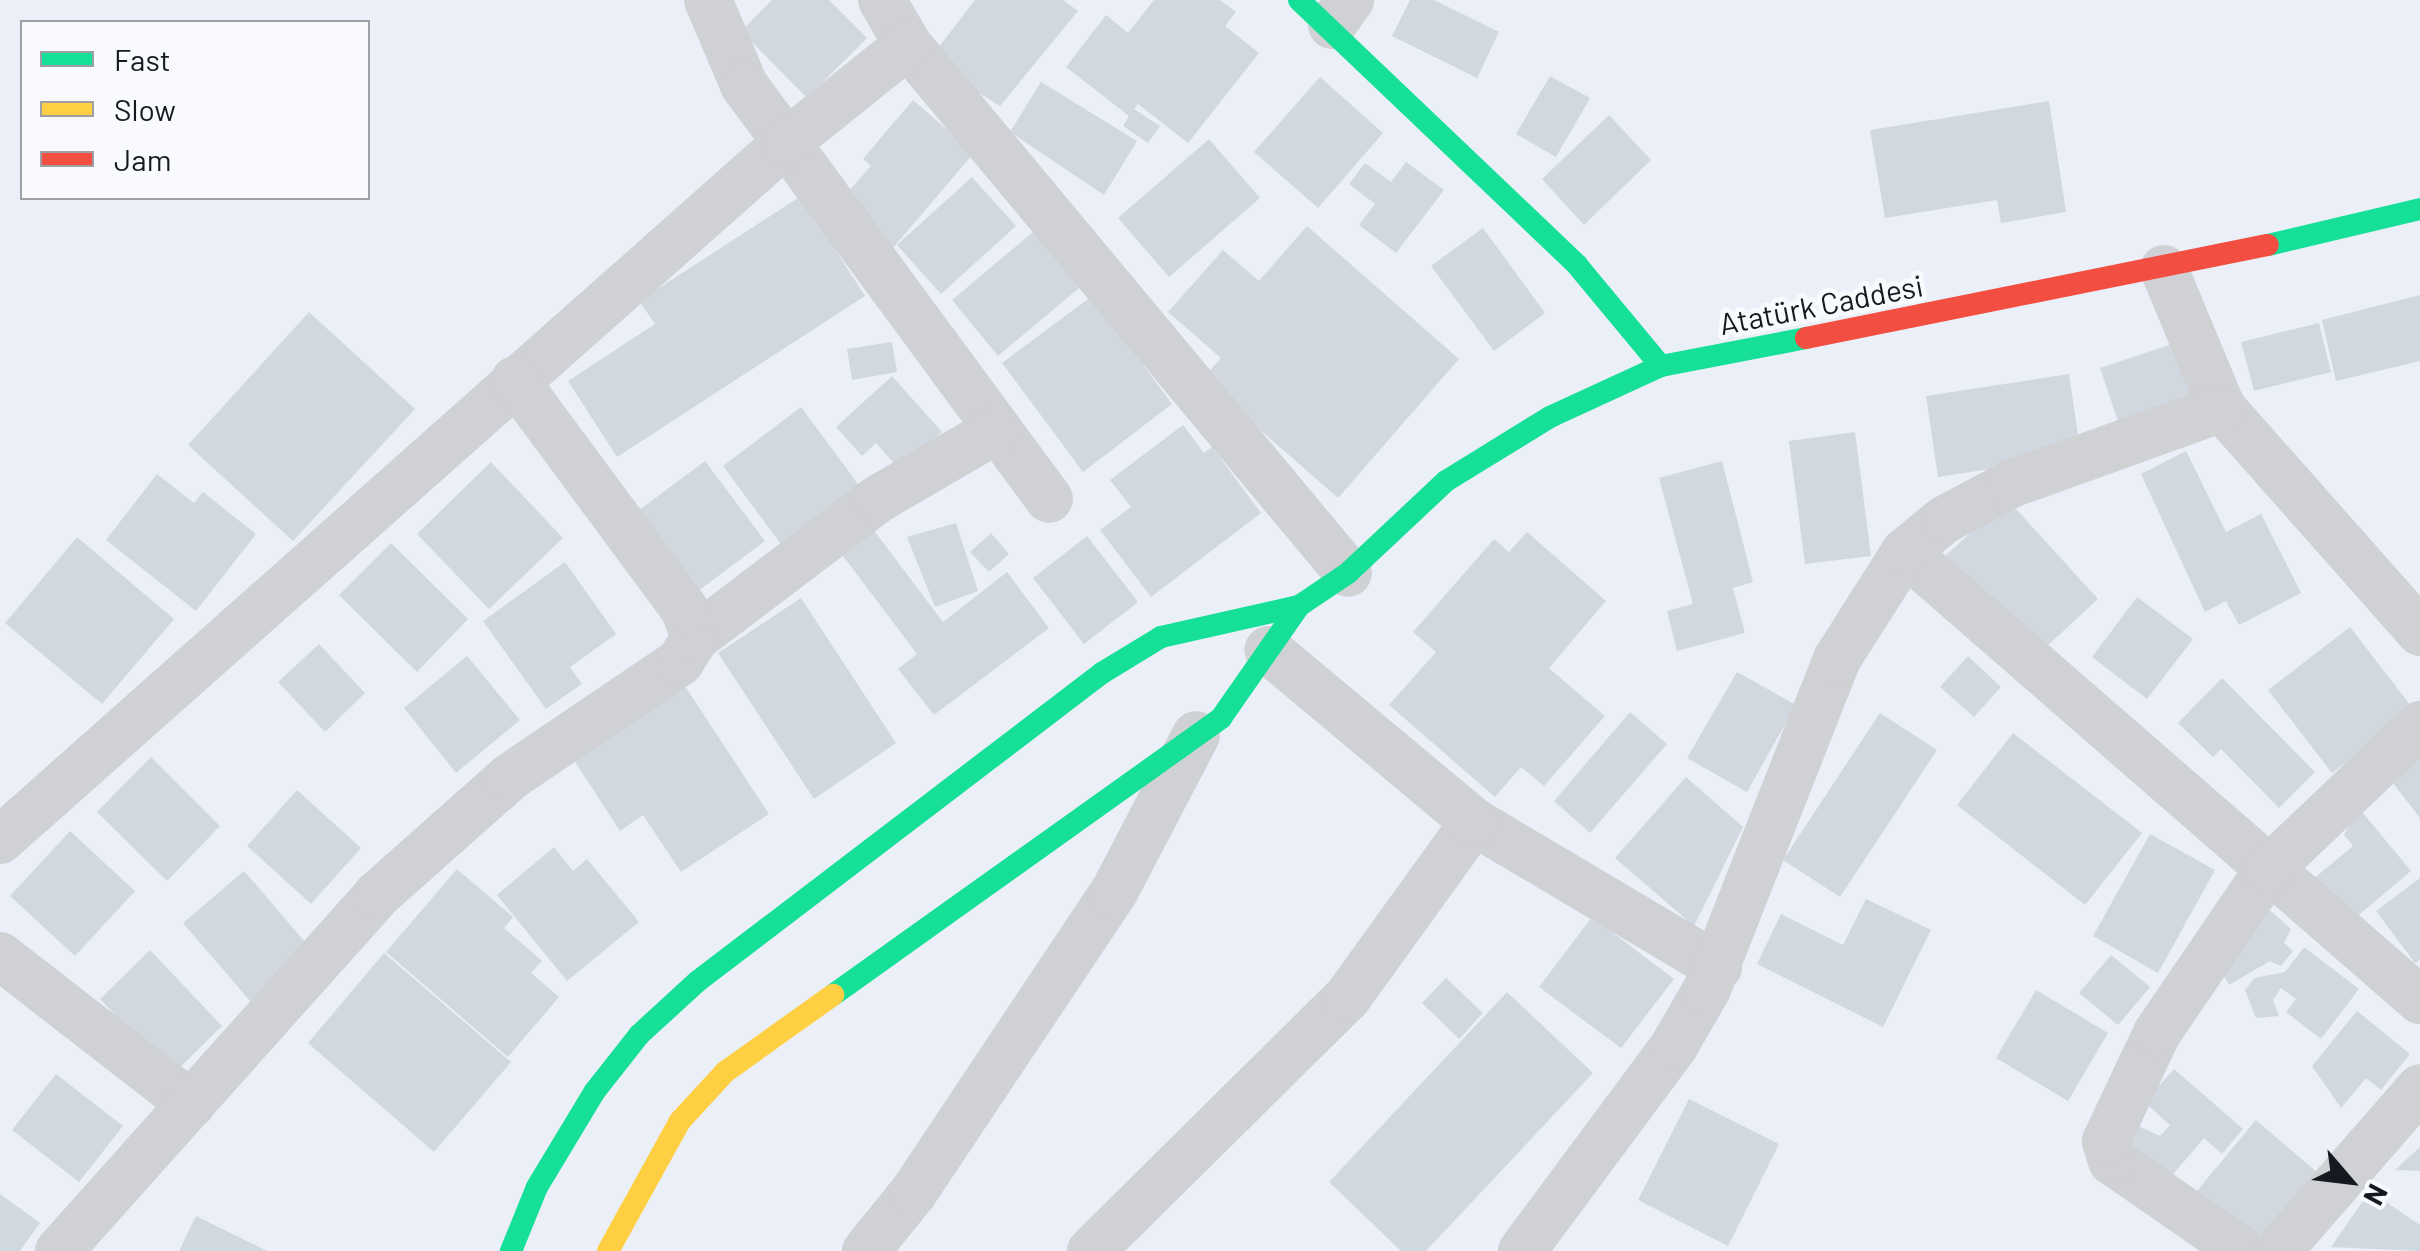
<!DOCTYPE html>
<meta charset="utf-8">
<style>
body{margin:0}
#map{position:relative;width:2420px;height:1251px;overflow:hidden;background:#ebeff8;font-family:Barlow,sans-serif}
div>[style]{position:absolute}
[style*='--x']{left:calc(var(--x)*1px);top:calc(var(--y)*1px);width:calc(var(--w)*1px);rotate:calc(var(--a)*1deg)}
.building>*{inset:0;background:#d2d8e0}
.street>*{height:48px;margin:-24px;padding:0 24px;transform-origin:24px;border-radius:24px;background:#d0d1d4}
.fast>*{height:22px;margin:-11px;padding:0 11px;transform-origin:11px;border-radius:11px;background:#16e098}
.slow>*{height:22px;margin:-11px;padding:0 11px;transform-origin:11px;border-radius:11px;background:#ffcf43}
.jam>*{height:22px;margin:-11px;padding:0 11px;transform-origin:11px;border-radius:11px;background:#f24e42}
span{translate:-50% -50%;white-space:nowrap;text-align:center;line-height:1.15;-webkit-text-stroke:10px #f8fafe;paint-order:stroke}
.street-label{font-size:30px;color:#161921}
.legend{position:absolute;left:20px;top:20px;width:350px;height:180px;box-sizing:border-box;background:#f8fafe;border:2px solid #9ea0a6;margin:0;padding:12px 18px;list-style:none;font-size:30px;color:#161921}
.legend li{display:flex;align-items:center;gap:20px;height:50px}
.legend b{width:50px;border:2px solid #9ea0a6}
.north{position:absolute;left:2300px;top:1131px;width:100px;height:100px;-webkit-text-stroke:8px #f8fafe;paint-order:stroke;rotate:118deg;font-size:28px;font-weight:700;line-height:40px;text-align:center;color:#161921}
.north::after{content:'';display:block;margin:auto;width:35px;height:45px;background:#161921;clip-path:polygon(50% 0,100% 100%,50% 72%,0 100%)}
</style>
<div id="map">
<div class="building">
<div style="clip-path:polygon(772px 0,829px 0,867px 38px,807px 98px,741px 31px)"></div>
<div style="clip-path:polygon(975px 0,1063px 0,1078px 11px,1000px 106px,928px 61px)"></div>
<div style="clip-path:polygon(1154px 0,1220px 0,1236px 12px,1225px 26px,1259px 53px,1188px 143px,1138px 104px,1134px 109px,1160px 126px,1148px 143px,1123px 126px,1129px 116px,1066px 67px,1106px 15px,1128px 33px)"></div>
<div style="clip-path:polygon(1410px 0,1434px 0,1499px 32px,1477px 78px,1392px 36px)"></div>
<div style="clip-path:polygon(1550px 76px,1590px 98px,1556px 157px,1516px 134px)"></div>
<div style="clip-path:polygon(1320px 77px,1383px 133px,1318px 208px,1254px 152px)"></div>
<div style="clip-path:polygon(1041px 82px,1137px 141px,1104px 195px,1010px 132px)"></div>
<div style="clip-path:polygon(913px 100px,974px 153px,892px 249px,838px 203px,871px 166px,863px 159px)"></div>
<div style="clip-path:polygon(2049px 101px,2066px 212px,2001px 223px,1997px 200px,1885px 218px,1870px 130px)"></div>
<div style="clip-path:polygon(1609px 115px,1651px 160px,1584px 225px,1542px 179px)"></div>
<div style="clip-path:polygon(1209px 139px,1260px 198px,1169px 277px,1118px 218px)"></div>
<div style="clip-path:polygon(1406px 162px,1444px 190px,1396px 253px,1359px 225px,1375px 204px,1349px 184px,1365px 163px,1391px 182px)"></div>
<div style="clip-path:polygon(972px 177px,1016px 226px,941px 294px,897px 245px)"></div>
<div style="clip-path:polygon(801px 196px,865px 296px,617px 457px,568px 381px,655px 324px,639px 301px)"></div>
<div style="clip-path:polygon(1045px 222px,1091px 278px,998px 356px,952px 300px)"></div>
<div style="clip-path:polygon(1307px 226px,1459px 359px,1338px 498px,1202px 379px,1221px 358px,1168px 312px,1223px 250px,1259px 281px)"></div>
<div style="clip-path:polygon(1483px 228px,1545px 313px,1494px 351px,1431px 266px)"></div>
<div style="clip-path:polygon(2420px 295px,2420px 361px,2336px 381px,2322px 320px)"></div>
<div style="clip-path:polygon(1092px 296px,1172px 404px,1083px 472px,1002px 363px)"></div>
<div style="clip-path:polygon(309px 312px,415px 409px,293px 541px,188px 445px)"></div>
<div style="clip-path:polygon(2319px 323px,2331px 372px,2254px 391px,2241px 342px)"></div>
<div style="clip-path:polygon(2184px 340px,2202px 397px,2119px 424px,2100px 368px)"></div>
<div style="clip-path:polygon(892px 342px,897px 372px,852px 380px,847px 349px)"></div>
<div style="clip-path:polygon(2069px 374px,2081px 455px,1938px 477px,1926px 396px)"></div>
<div style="clip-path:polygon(892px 376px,942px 432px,900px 470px,876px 443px,862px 456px,836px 427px)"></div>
<div style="clip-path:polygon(801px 407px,861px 488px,783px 547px,723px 466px)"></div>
<div style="clip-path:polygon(1183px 425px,1204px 453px,1212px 447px,1261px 513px,1151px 597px,1100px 530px,1131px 507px,1110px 480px)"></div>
<div style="clip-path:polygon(1855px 432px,1871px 556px,1805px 564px,1789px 441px)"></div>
<div style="clip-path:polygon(2186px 451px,2226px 532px,2261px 514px,2301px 593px,2239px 625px,2226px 601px,2205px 612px,2141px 474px)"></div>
<div style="clip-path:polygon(705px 461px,765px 541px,694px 594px,634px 514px)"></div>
<div style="clip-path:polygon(1722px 461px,1753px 582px,1733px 588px,1745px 633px,1677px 651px,1667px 611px,1693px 604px,1659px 478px)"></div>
<div style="clip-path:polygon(491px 462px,563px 538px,489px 609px,417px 534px)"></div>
<div style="clip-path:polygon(157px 474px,194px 503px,203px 492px,256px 534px,196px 611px,106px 540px)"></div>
<div style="clip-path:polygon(2007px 499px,2098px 599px,2034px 658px,1943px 558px)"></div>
<div style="clip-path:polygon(956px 523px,978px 591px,935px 607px,907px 537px)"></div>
<div style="clip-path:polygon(872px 528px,943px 622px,1007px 572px,1049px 628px,934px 715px,898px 669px,917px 654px,840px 552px)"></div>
<div style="clip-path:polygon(1527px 532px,1606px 601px,1549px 668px,1605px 716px,1544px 786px,1521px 767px,1495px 797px,1389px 705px,1436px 652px,1413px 632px,1494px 539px,1509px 552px)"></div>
<div style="clip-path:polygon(991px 533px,1009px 554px,989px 572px,970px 552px)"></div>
<div style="clip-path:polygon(1087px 536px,1138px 602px,1084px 644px,1033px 578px)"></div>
<div style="clip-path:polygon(77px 537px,174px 619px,102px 704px,5px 623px)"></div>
<div style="clip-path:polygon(391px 543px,468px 619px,417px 672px,339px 595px)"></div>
<div style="clip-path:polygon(565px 562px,616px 634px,570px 667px,582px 684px,546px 709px,483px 621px)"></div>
<div style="clip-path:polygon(2137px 597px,2193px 639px,2147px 699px,2092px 657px)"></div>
<div style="clip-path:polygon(801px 598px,896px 743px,814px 799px,718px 653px)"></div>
<div style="clip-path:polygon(2350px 627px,2414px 710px,2332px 773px,2268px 690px)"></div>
<div style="clip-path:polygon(319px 644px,365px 693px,325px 732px,278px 682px)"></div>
<div style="clip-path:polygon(467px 656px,520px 720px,456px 773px,404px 708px)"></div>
<div style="clip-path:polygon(1968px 656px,2001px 687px,1974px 717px,1940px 687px)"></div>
<div style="clip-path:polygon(1737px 672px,1796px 705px,1747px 792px,1687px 758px)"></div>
<div style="clip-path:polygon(2222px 678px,2315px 772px,2279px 808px,2221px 749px,2213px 757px,2178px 723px)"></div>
<div style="clip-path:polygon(681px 680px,769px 814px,681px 872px,643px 815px,620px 831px,570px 754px)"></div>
<div style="clip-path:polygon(1630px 712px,1667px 744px,1590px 833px,1554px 801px)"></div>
<div style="clip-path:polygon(1880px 713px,1937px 750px,1840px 897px,1783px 860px)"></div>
<div style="clip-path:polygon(2013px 733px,2142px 833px,2085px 905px,1957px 805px)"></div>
<div style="clip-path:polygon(2420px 755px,2420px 818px,2389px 778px)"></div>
<div style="clip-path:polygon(151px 757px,220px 826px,167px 881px,97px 812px)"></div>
<div style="clip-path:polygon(1686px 777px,1743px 827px,1694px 926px,1615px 858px)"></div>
<div style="clip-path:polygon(297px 790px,361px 848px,311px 904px,247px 846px)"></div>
<div style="clip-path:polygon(2358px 807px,2411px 871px,2348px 924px,2312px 880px,2353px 846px,2344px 835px)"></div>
<div style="clip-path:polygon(70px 831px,135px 891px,75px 956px,10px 896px)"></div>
<div style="clip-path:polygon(2150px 834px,2215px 870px,2158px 973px,2093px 936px)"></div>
<div style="clip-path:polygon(554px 847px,573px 871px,587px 859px,639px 922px,567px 981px,497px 895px)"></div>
<div style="clip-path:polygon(457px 869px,513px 917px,504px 928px,542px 961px,531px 973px,559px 997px,508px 1057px,386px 952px)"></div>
<div style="clip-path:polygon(244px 871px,312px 950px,251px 1002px,183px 923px)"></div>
<div style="clip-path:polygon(2420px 878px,2420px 960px,2415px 963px,2376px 911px)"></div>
<div style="clip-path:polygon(1866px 899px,1931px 930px,1883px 1027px,1757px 964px,1781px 914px,1843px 945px)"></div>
<div style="clip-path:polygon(2270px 910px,2291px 929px,2284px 943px,2293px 951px,2281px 966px,2270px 961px,2229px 985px,2219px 968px)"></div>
<div style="clip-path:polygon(1592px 917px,1674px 979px,1621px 1048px,1539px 987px)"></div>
<div style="clip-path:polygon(2304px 947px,2359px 989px,2321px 1039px,2286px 1012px,2296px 999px,2281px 988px,2273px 1000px,2279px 1016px,2256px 1018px,2245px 990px,2254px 978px,2285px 972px)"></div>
<div style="clip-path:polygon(150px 950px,222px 1026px,172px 1075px,100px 999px)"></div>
<div style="clip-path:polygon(384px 953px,511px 1062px,434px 1152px,308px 1043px)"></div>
<div style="clip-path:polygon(2111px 955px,2150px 987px,2118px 1025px,2079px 993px)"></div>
<div style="clip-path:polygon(1446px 978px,1483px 1013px,1459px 1039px,1422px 1003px)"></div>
<div style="clip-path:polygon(2036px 990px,2108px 1033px,2068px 1101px,1996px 1058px)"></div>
<div style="clip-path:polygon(1507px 992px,1593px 1073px,1426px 1251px,1401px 1251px,1329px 1182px)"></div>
<div style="clip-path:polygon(2357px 1011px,2410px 1054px,2381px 1090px,2366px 1078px,2341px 1108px,2312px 1066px)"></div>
<div style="clip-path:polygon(2174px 1069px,2243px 1129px,2222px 1154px,2204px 1138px,2159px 1191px,2126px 1162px,2134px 1124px,2160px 1136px,2170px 1125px,2144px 1102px)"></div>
<div style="clip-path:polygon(56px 1074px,123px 1126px,79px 1182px,12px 1130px)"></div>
<div style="clip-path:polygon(1689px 1099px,1779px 1144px,1728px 1246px,1638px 1200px)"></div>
<div style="clip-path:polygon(2256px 1120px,2319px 1174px,2269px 1251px,2191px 1198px)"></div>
<div style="clip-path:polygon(2420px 1147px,2420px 1171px,2395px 1170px)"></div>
<div style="clip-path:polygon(2370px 1191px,2420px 1225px,2420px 1251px,2331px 1247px)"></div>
<div style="clip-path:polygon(0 1194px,40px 1223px,20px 1251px,0 1251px)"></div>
<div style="clip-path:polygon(196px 1216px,267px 1251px,179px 1251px)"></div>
</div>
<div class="street">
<div style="--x:708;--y:0;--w:92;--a:67"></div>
<div style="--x:744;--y:85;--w:514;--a:53.62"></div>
<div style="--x:882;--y:0;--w:52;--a:60"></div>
<div style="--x:908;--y:45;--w:687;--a:50.19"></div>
<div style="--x:1332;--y:25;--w:31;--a:-54"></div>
<div style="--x:2164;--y:269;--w:151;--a:67.4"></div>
<div style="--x:2222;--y:408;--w:299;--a:48.5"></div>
<div style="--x:1905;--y:552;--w:683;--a:41.02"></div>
<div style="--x:695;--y:638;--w:230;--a:-37.2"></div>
<div style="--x:878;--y:499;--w:135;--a:-30.2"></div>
<div style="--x:1474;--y:822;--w:284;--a:30.7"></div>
<div style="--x:0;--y:840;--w:1051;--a:-41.57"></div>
<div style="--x:786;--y:143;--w:156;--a:-38.8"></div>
<div style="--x:0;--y:956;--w:242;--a:37.8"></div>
<div style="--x:59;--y:1251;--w:476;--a:-48.2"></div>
<div style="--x:376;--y:896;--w:179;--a:-41.6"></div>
<div style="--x:510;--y:777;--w:205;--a:-34.1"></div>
<div style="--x:680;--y:662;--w:28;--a:-58"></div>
<div style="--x:695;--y:638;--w:30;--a:-110"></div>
<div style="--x:685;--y:610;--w:286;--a:-126.5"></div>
<div style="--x:866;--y:1251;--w:75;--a:-51"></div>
<div style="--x:913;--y:1193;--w:362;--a:-56.3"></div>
<div style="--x:1114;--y:892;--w:177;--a:-62.4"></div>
<div style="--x:1091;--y:1251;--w:360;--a:-44.7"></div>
<div style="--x:1347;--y:998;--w:217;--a:-54.2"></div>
<div style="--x:1474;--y:822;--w:268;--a:-140.1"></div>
<div style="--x:1522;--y:1251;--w:255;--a:-53.4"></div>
<div style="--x:1674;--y:1046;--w:66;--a:-59.9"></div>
<div style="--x:1707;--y:989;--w:355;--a:-68.5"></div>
<div style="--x:1837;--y:659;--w:127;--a:-57.6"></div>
<div style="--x:1905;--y:552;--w:50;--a:-39.4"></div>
<div style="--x:1944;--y:520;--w:76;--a:-28.2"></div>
<div style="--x:2011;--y:484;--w:224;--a:-19.8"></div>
<div style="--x:2242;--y:1251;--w:158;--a:-145.3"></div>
<div style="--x:2112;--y:1161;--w:21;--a:-107"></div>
<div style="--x:2106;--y:1141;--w:119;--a:-64.7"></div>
<div style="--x:2157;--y:1033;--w:199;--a:-55.7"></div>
<div style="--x:2269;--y:869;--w:209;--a:-43.6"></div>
<div style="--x:2278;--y:1251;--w:216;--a:-48.9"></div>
</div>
<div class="fast">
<div style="--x:1299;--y:0;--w:384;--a:43.6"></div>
<div style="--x:1577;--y:265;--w:131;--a:50.3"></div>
<div style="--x:2268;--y:245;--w:156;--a:-13.3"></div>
<div style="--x:833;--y:995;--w:477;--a:-35.5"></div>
<div style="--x:1221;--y:718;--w:136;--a:-55.1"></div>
<div style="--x:1299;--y:606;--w:59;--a:-34"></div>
<div style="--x:1348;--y:573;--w:134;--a:-43.2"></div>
<div style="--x:1446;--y:481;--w:122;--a:-31.6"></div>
<div style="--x:1550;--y:417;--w:122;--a:-24.7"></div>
<div style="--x:1661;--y:366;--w:148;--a:-10.9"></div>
<div style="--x:511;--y:1251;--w:69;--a:-67.9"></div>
<div style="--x:537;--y:1187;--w:112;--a:-58.9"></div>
<div style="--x:595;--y:1091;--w:71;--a:-51.8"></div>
<div style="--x:639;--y:1035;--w:80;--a:-42.5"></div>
<div style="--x:698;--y:981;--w:508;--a:-37.32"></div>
<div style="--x:1102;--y:673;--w:69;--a:-31.4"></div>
<div style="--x:1161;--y:637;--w:141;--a:-12.7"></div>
</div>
<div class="slow">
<div style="--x:608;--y:1251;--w:149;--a:-61"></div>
<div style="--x:680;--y:1121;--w:67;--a:-47.4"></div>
<div style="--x:725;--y:1072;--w:133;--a:-35.5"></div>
</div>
<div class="jam">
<div style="--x:1806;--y:338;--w:471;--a:-11.4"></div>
</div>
<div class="street-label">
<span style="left:1821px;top:304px;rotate:-11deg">Atatürk Caddesi</span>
</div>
<ul class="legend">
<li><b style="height:12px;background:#16e098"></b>Fast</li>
<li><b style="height:12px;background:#ffcf43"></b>Slow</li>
<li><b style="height:12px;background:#f24e42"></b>Jam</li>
</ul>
<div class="north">N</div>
</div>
